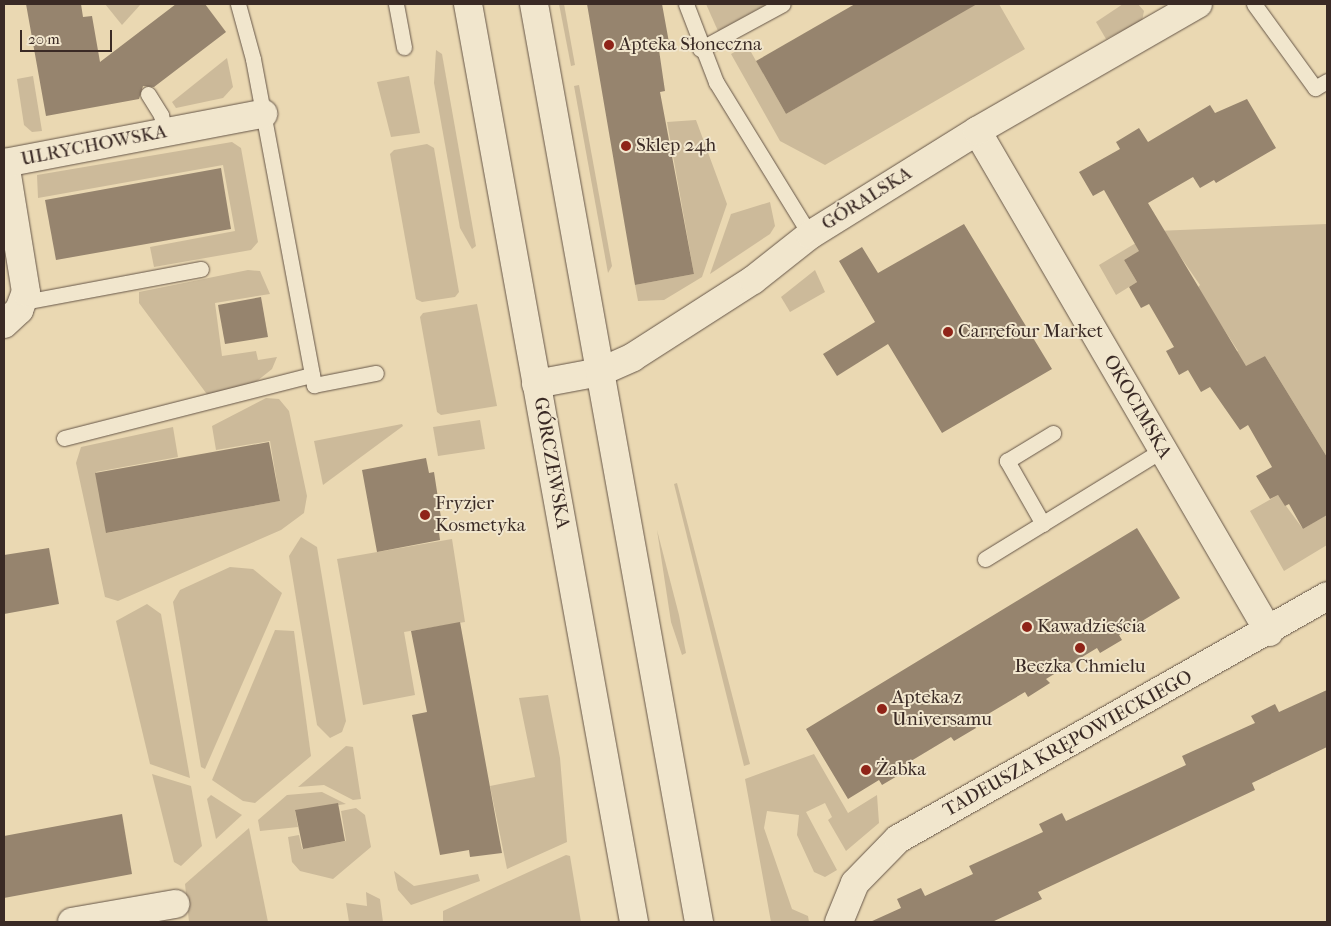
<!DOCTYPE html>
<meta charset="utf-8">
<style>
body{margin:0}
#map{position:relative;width:1331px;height:926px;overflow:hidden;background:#ead8b2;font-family:"IM FELL French Canon",serif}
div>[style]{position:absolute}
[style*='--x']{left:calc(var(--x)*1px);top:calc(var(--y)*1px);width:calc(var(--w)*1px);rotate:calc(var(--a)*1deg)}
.green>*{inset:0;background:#ccba9a}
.building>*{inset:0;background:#96846e}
.roads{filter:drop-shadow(0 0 1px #665648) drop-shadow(0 0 1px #665648)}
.lane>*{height:15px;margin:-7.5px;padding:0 7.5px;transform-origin:7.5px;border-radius:7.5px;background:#f1e6cd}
.street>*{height:28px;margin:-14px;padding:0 14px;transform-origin:14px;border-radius:14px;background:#f1e6cd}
.secondary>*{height:28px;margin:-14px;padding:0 14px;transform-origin:14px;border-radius:14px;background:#f1e6cd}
.dots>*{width:14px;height:14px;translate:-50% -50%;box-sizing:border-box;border:2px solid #f1e6cd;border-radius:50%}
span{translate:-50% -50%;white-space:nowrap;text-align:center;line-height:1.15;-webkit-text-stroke:4px #f1e6cd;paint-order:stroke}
.poi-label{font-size:19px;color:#3a2a25}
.left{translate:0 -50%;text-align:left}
.street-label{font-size:19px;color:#3a2a25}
.frame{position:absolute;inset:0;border:5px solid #3a2a25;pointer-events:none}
.scale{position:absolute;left:20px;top:30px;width:92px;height:22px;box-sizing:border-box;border:2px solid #3a2a25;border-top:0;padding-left:6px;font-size:15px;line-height:18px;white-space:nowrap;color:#3a2a25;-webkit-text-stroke:4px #f1e6cd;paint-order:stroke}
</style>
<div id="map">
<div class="green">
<div style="clip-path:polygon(105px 4px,141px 4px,122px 25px)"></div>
<div style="clip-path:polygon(559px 4px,564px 4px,575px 65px,571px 66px)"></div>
<div style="clip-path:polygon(706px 4px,767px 4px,718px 31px)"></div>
<div style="clip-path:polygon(956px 4px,999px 4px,1025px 49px,825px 165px,780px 141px,731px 54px,747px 45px,786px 114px,961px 12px)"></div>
<div style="clip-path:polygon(1123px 4px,1138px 4px,1144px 11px,1142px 21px,1106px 39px,1096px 22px)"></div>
<div style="clip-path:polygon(436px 50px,442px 54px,476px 246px,472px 249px,460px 228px,434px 83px)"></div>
<div style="clip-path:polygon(227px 58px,233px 87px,223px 98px,176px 108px,172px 102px)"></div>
<div style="clip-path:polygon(33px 76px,42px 131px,32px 132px,24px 125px,17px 79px)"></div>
<div style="clip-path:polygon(409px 76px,420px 133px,391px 137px,377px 82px)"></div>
<div style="clip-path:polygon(579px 85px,612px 266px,608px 273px,574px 86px)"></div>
<div style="clip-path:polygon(696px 120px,727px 204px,702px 277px,664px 300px,638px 301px,635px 285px,694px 274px,667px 122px)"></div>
<div style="clip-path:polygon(232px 142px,241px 148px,258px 242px,251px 250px,154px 267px,150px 247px,235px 231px,223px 165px,38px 198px,37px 175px)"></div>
<div style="clip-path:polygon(427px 144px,434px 148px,459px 292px,455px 297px,422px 302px,416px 299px,390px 154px,394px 150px)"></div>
<div style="clip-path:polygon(770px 202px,775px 226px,770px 234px,710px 274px,731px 214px)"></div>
<div style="clip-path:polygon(1327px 224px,1327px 457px,1265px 356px,1243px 368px,1234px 353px,1238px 351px,1197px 288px,1200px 285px,1166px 236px,1124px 260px,1137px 282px,1116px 295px,1099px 265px,1156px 231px)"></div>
<div style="clip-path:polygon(248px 270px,260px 271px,270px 294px,215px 303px,222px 356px,256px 351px,258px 360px,277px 357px,272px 369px,257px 381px,212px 401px,139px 303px,139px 292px)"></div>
<div style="clip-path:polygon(815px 270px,825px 292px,790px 312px,781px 297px)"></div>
<div style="clip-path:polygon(477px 304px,497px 406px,441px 415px,437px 412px,420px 317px,423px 313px)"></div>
<div style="clip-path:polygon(266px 398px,279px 399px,289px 411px,307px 496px,304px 513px,281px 530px,118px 601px,105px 597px,76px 463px,81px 447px,173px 427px,178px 457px,96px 472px,107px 533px,280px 501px,270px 441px,216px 450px,212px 426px)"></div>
<div style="clip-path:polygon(480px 420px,485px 449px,438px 456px,433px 427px)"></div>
<div style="clip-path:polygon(402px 424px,403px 426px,323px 485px,314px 441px)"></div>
<div style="clip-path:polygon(677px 483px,750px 764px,744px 766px,674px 484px)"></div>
<div style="clip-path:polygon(1278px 495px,1303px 529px,1323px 517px,1320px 510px,1327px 506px,1327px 545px,1284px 571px,1250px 511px)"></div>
<div style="clip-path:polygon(657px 530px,679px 615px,686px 653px,682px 655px,671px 622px)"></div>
<div style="clip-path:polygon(301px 537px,317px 547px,346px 721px,342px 732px,330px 738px,317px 725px,289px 556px)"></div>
<div style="clip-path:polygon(452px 539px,465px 622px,404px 632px,415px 695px,363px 705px,337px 559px)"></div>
<div style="clip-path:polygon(230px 567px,253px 569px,282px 593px,205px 769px,201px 767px,173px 602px,180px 590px)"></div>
<div style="clip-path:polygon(147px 604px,161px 614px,190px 778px,150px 764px,116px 621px)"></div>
<div style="clip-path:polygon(275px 630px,294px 631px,311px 756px,255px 803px,243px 801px,212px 780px)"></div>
<div style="clip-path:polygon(548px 695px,560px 758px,567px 842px,507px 869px,490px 786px,535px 777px,519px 698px)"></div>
<div style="clip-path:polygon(346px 746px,353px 747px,361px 799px,353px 800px,324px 785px,298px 787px)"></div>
<div style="clip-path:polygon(814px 754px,848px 813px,877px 795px,879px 823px,846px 851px,828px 820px,832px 817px,825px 803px,806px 812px,837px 870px,825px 877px,814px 872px,797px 835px,799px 815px,767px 811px,764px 828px,792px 909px,808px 916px,809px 922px,771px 922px,745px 779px)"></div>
<div style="clip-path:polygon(152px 774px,191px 786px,202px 846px,181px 866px,174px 862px)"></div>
<div style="clip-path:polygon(322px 792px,346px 804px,295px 811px,298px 827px,260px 831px,258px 820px,287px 795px)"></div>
<div style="clip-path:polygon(211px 795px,242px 815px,216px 839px,207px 799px)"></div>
<div style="clip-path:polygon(356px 808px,365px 815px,371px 847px,333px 879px,300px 871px,292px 862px,288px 837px,299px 835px,302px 849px,346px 841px,341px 811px)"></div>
<div style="clip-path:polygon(249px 828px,268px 922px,189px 922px,185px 884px)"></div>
<div style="clip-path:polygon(566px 855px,570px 856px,581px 922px,443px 922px,443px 911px)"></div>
<div style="clip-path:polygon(394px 871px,414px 886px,478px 874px,480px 881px,411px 905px,398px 890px)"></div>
<div style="clip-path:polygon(366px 892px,380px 899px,383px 922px,349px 922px,346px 903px,367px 906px)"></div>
</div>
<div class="building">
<div style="clip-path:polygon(26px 4px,81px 4px,83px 17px,92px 16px,100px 62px,176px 4px,205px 4px,226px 32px,154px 87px,143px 86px,139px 99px,46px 116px)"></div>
<div style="clip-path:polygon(587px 4px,662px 4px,670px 48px,659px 50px,665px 91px,660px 92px,694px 274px,635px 285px)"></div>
<div style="clip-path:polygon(855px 4px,977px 4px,786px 114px,756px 61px)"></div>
<div style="clip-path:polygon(1247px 99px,1276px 148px,1216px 183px,1214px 180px,1200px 188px,1193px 177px,1148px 203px,1246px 366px,1265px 356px,1327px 457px,1327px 515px,1303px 529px,1289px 504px,1285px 506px,1278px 495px,1270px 499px,1256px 476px,1272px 467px,1248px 425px,1240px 430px,1210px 387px,1201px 392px,1188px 370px,1179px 375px,1166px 351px,1174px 347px,1149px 304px,1141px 308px,1129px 287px,1137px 282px,1124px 260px,1139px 251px,1104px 190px,1093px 196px,1079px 172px,1120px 149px,1116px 142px,1139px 128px,1148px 142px,1210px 105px,1215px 113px)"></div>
<div style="clip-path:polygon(221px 168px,231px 229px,56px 260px,45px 200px)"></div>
<div style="clip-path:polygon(964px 224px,1052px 369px,942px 433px,888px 344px,837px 376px,823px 354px,875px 322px,839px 261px,862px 247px,878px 273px)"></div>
<div style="clip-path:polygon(261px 297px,268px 337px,225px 344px,218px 305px)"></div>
<div style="clip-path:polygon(269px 442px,280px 501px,106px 533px,95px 473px)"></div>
<div style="clip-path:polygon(426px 458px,429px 473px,434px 472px,442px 524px,438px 525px,440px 540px,377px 552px,362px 470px)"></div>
<div style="clip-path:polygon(1137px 528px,1180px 598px,1119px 635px,1122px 640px,1100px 653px,1097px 648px,1046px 679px,1050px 683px,1028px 697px,1025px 692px,973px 723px,976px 728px,954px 741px,951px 737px,901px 767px,904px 772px,882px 785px,879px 780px,848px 799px,806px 729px)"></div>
<div style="clip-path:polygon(49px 548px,59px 604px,4px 614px,4px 555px)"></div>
<div style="clip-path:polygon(460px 622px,502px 853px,470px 857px,469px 850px,440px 855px,412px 715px,427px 712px,411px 631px)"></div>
<div style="clip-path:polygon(1327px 690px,1327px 747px,1252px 783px,1255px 790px,1038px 892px,1042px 899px,992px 922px,870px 922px,901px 908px,897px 899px,921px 888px,925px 896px,973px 874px,969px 866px,1043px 832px,1039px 824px,1062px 813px,1066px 821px,1186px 765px,1182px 756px,1255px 723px,1251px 716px,1275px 704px,1279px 712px)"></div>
<div style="clip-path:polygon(338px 803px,345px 841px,303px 849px,295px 810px)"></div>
<div style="clip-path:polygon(122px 814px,132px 874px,4px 898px,4px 836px)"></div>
</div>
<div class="roads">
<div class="lane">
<div style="--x:238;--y:4;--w:57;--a:74.7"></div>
<div style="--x:253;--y:59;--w:332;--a:79.4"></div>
<div style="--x:314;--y:385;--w:63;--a:-11"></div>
<div style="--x:396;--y:4;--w:44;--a:79.5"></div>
<div style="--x:686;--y:4;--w:84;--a:69"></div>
<div style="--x:716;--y:82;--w:180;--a:58.4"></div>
<div style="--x:1254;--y:4;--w:104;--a:54"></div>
<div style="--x:1315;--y:88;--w:14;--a:-30"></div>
<div style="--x:700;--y:49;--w:94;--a:-28.5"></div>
<div style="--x:148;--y:94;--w:25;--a:58"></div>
<div style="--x:161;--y:115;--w:18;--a:77"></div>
<div style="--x:24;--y:302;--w:180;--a:-10.6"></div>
<div style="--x:64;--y:438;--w:256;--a:-14.3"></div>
<div style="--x:1043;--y:524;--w:73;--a:-119.7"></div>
<div style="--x:1007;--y:461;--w:54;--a:-31.3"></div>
<div style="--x:985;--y:559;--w:208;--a:-31.6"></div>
</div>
<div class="street">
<div style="--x:977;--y:131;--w:580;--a:59.76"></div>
<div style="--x:4;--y:324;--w:21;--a:-43"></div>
<div style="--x:19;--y:310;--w:19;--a:-69"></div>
<div style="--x:26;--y:292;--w:131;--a:-99.2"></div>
<div style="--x:5;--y:163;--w:263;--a:-10.8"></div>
<div style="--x:536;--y:384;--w:65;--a:-10.6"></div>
<div style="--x:600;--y:372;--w:36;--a:-24"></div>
<div style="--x:633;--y:357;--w:143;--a:-32.7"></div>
<div style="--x:753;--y:280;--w:73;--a:-38.3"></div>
<div style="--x:810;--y:235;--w:197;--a:-31.9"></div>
<div style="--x:977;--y:131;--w:255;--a:-29.9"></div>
<div style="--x:72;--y:922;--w:105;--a:-9.9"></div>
<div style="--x:839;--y:922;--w:42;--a:-67.7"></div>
<div style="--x:855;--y:883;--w:62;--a:-45.7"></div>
<div style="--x:898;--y:839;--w:493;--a:-29.5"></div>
</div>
<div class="secondary">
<div style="--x:468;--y:4;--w:933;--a:79.75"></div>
<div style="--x:534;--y:4;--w:933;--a:79.81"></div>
</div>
</div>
<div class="dots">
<div style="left:609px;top:45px;background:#8f2418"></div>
<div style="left:626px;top:146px;background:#8f2418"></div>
<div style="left:948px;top:332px;background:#8f2418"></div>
<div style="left:425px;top:515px;background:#8f2418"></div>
<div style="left:1027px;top:627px;background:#8f2418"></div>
<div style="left:1080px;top:648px;background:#8f2418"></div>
<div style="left:882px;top:709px;background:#8f2418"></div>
<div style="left:866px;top:770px;background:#8f2418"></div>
</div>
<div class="poi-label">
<span class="left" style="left:619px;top:45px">Apteka Słoneczna</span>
<span class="left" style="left:636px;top:146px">Sklep 24h</span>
<span class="left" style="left:958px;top:332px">Carrefour Market</span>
<span class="left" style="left:435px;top:515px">Fryzjer<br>Kosmetyka</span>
<span class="left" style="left:1037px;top:627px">Kawadzieścia</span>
<span style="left:1080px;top:667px">Beczka Chmielu</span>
<span class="left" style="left:892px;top:709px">Apteka z<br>Universamu</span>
<span class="left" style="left:876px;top:770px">Żabka</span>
</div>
<div class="street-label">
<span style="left:94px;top:146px;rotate:-11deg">ULRYCHOWSKA</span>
<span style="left:867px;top:199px;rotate:-32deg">GÓRALSKA</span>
<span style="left:1137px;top:407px;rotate:60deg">OKOCIMSKA</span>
<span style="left:551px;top:463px;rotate:80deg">GÓRCZEWSKA</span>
<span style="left:1068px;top:744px;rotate:-29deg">TADEUSZA KRĘPOWIECKIEGO</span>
</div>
<div class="frame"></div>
<div class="scale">20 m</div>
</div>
